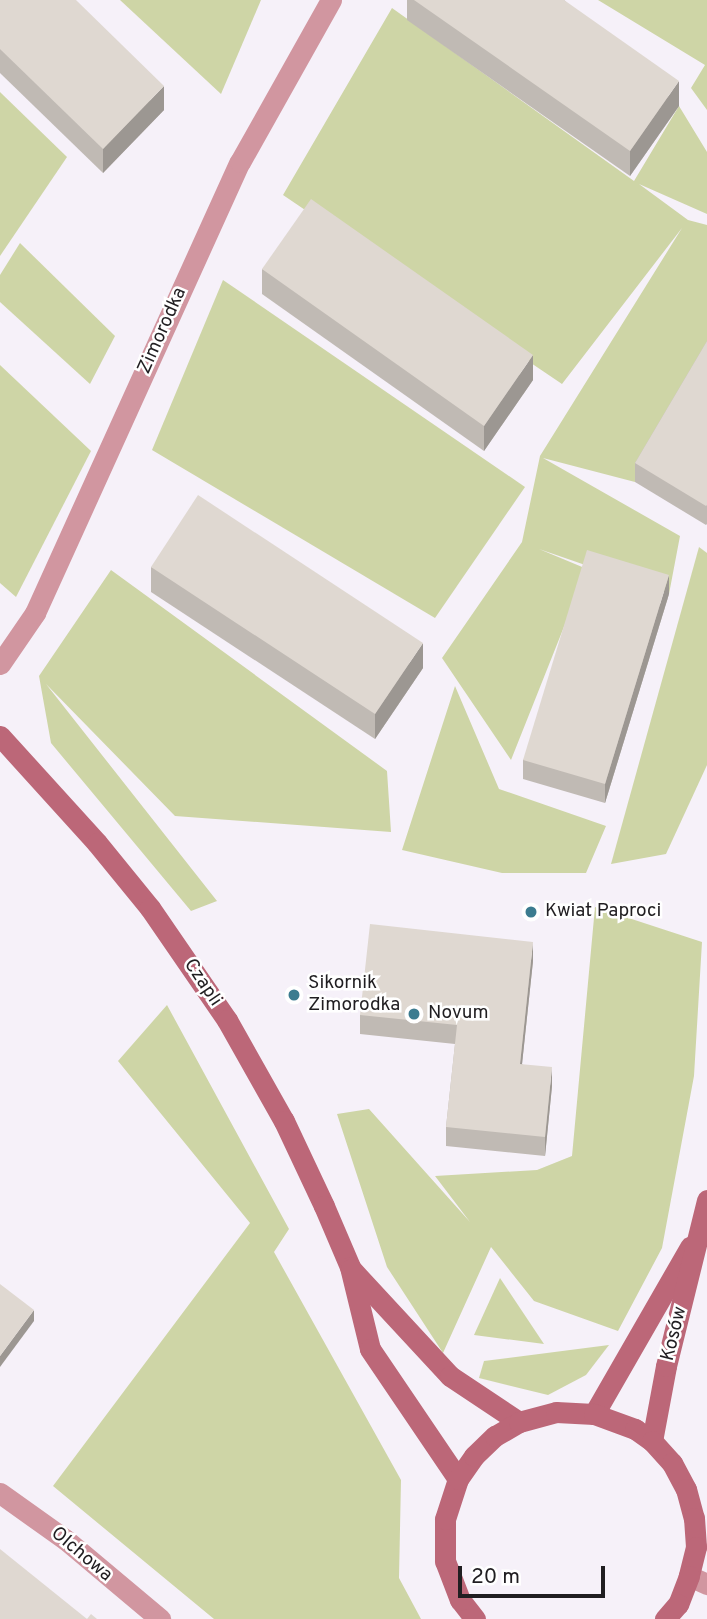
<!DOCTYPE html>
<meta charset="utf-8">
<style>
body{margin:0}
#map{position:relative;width:707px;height:1619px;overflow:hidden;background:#f6f1f9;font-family:Overpass,sans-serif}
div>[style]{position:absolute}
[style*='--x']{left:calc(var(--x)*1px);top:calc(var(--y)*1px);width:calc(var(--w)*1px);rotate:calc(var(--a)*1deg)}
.green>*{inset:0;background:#ced5a6}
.street>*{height:21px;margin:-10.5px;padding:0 10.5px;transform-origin:10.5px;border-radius:10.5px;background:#d196a0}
.secondary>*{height:21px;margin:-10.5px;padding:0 10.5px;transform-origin:10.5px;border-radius:10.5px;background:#bc6778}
.wall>*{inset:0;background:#c0bab4}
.shaded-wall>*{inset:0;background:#9c9792}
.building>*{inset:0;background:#dfd8d1}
.dots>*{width:19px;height:19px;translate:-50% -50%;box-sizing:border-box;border:4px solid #fff;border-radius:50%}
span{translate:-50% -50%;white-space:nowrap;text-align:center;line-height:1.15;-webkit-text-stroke:5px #fff;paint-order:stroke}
.street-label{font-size:19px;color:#201e21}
.poi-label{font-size:19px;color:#201e21}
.left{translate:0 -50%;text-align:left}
.scale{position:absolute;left:458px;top:1566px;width:147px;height:32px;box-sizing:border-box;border:4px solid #201e21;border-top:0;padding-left:9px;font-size:21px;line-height:24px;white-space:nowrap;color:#201e21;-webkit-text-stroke:5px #fff;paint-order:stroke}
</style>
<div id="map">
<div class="green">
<div style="clip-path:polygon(120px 0,261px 0,221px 94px)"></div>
<div style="clip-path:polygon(598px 0,707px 0,707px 110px,691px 88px,705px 65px)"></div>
<div style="clip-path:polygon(392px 8px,634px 181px,679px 106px,707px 152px,707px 214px,639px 184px,688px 220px,707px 225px,707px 354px,635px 482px,543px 458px,680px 536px,669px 594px,539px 549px,587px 569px,511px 760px,442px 658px,522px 542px,540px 456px,682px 228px,562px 384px,283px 195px)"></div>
<div style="clip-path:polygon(0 92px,67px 157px,0 256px)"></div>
<div style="clip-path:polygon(20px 243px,115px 336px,90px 384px,0 302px,0 275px)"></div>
<div style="clip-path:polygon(223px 280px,525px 487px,435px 618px,152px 450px)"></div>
<div style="clip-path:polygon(0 365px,91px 451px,16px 597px,0 583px)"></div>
<div style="clip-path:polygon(699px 547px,707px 553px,707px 765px,666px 854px,611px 864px)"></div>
<div style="clip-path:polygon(111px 570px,387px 771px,391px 832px,175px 816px,46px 684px,217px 901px,191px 911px,51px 743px,39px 676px)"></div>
<div style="clip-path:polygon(455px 686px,499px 789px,606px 826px,586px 873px,502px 873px,402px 850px)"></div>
<div style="clip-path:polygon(595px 907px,702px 942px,694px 1076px,662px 1248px,618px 1331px,534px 1301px,491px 1247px,443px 1353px,387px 1267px,337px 1114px,369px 1109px,470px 1222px,435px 1176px,537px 1170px,572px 1156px)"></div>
<div style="clip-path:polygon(167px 1005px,289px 1229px,274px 1252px,401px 1480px,399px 1578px,421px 1619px,214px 1619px,53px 1486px,250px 1223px,118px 1061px)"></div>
<div style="clip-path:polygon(500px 1278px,544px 1344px,474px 1335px)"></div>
<div style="clip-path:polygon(609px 1345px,586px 1375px,548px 1395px,479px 1378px,484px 1361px)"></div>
</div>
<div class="street">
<div style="--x:0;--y:664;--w:62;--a:-55.5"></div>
<div style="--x:35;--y:613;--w:495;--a:-65.6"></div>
<div style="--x:240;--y:162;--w:186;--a:-60.7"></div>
<div style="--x:0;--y:1493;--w:81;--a:35.5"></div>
<div style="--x:66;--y:1540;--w:123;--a:40"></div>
<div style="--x:689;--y:1576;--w:20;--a:24"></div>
</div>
<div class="secondary">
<div style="--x:0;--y:736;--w:144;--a:47.8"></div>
<div style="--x:97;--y:843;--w:84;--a:50.8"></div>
<div style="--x:150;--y:908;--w:136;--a:55.5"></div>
<div style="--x:227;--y:1020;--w:116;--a:60.6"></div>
<div style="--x:284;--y:1121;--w:94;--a:64.8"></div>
<div style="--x:324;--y:1206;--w:66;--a:66.9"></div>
<div style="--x:350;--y:1267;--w:84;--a:76.3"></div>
<div style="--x:370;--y:1349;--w:157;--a:55.9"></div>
<div style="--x:351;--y:1269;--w:146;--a:47.2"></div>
<div style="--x:450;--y:1376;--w:83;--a:33.7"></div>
<div style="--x:594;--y:1414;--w:193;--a:-60.1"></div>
<div style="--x:652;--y:1441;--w:76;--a:-79.4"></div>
<div style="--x:666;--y:1366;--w:171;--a:-76.1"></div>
<div style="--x:475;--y:1619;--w:24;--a:-128"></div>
<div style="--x:460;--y:1600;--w:42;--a:-111"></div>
<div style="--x:445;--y:1561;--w:42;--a:-90"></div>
<div style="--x:445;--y:1519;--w:42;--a:-72"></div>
<div style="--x:458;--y:1479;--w:28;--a:-55"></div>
<div style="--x:474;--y:1456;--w:29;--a:-44"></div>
<div style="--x:495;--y:1436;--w:28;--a:-30"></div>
<div style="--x:519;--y:1422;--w:38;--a:-15"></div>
<div style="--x:556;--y:1412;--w:38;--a:3"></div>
<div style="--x:594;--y:1414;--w:44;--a:20.1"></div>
<div style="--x:635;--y:1429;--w:21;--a:35"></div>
<div style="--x:652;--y:1441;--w:30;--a:48"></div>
<div style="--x:672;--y:1463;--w:30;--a:62"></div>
<div style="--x:686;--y:1489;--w:30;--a:75"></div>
<div style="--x:694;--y:1518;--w:29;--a:86"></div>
<div style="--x:696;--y:1547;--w:30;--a:104"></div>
<div style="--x:689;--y:1576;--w:30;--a:111"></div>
<div style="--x:678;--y:1604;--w:20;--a:131"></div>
</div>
<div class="wall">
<div style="clip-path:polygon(0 0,164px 110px,103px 173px,0 73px)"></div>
<div style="clip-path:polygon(407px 0,564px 0,679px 106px,630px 176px,407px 20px)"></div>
<div style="clip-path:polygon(262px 269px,533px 380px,484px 451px,262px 294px)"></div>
<div style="clip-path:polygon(707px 341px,707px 524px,706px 525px,635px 482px,635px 463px)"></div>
<div style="clip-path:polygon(151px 567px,423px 668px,375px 739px,151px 592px)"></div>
<div style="clip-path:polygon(669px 594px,605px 803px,523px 779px,523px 760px)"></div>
<div style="clip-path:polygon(533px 961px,522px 1064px,552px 1086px,545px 1156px,446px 1146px,446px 1127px,455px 1044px,360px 1034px,360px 1015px)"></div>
</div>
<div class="shaded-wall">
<div style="clip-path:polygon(679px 81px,679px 106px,630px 176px,630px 151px)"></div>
<div style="clip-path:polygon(164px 86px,164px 110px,103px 173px,103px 149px)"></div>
<div style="clip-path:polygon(533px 355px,533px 380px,484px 451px,484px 426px)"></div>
<div style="clip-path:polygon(669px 575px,669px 594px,605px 803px,605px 784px)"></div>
<div style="clip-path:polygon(423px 643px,423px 668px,375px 739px,375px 714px)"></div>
<div style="clip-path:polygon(533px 942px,533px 961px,520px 1083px,520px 1064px)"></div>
<div style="clip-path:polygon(552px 1067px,552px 1086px,545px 1156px,545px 1137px)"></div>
<div style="clip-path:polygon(34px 1310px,34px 1321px,0 1367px,0 1356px)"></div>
</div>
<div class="building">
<div style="clip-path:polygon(0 0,76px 0,164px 86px,103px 149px,0 49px)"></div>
<div style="clip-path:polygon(414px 0,564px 0,679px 81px,630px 151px)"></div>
<div style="clip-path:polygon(311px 199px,533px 355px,484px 426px,262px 269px)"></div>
<div style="clip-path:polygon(707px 341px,707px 505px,706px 506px,635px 463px)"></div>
<div style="clip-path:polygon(198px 495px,423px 643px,375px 714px,151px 567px)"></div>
<div style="clip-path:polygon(587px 550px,669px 575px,605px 784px,523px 760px)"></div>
<div style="clip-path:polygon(370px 924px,533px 942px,520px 1064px,552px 1067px,545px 1137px,446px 1127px,457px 1025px,360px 1015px)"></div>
<div style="clip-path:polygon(0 1284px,34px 1310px,0 1356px)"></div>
<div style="clip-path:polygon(0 1549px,87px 1619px,0 1619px)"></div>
<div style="clip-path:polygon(91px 1614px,97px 1619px,87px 1619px)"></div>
</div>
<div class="dots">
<div style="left:531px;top:912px;background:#3b7b8f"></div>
<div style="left:294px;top:995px;background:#3b7b8f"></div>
<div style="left:414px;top:1014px;background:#3b7b8f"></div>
</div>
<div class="street-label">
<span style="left:163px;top:331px;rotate:-66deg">Zimorodka</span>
<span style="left:202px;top:983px;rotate:56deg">Czapli</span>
<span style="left:675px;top:1334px;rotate:-76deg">Kosów</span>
<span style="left:81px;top:1555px;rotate:40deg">Olchowa</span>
</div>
<div class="poi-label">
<span class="left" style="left:545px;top:912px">Kwiat Paproci</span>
<span class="left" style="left:308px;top:995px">Sikornik<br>Zimorodka</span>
<span class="left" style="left:428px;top:1014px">Novum</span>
</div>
<div class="scale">20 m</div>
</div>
